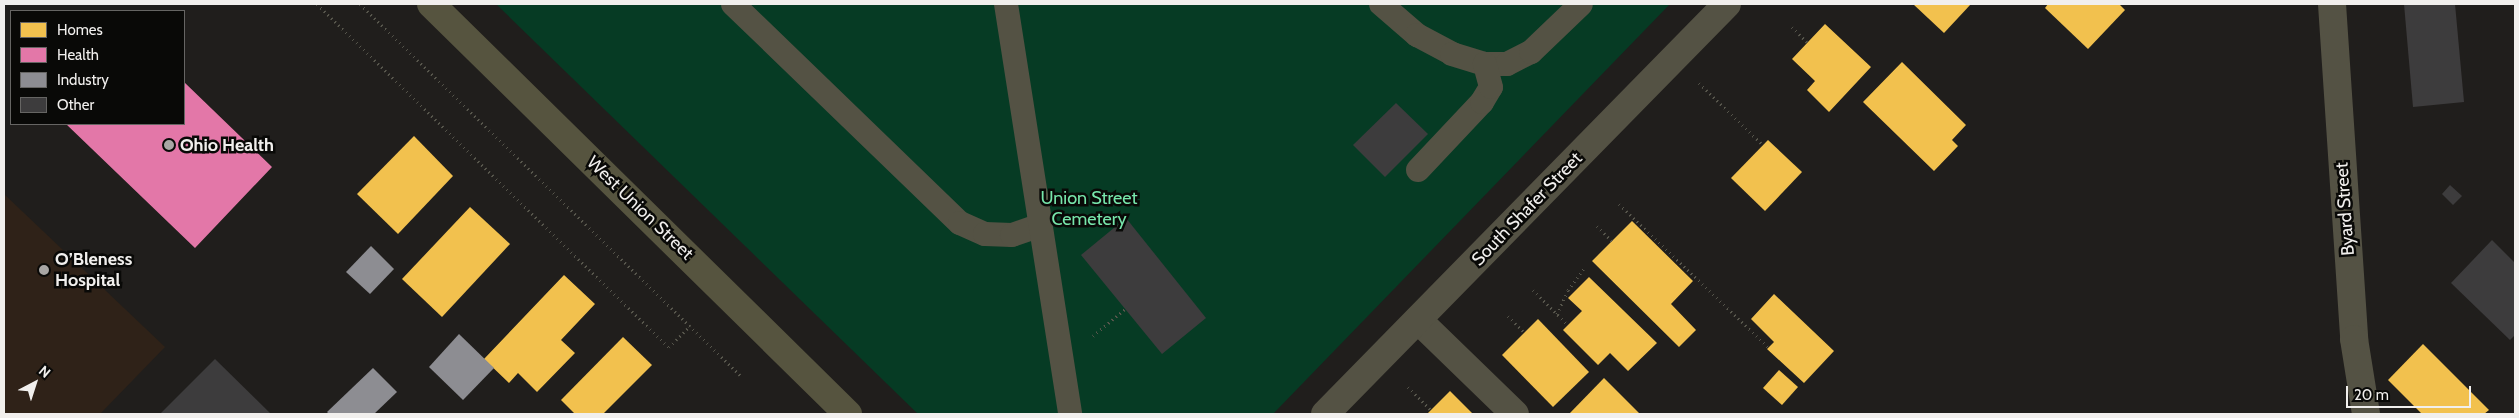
<!DOCTYPE html>
<meta charset="utf-8">
<style>
body{margin:0}
#map{position:relative;width:2519px;height:418px;overflow:hidden;background:#201e1c;font-family:Cabin,sans-serif}
div>[style]{position:absolute}
[style*='--x']{left:calc(var(--x)*1px);top:calc(var(--y)*1px);width:calc(var(--w)*1px);rotate:calc(var(--a)*1deg)}
.medical>*{inset:0;background:#2f2218}
.green>*{inset:0;background:#063b24}
.homes>*{inset:0;background:#f2c14e}
.health>*{inset:0;background:#e377a8}
.industry>*{inset:0;background:#8d8d92}
.building>*{inset:0;background:#3d3c3d}
.path>*{height:3px;margin-top:-1.5px;transform-origin:0;background:repeating-linear-gradient(90deg,#57564c 0 1px,transparent 0 5px)}
.service>*{height:24px;margin:-12px;padding:0 12px;transform-origin:12px;border-radius:12px;background:#545244}
.minor>*{height:28px;margin:-14px;padding:0 14px;transform-origin:14px;border-radius:14px;background:#545244}
.tertiary>*{height:28px;margin:-14px;padding:0 14px;transform-origin:14px;border-radius:14px;background:#545244}
.secondary>*{height:28px;margin:-14px;padding:0 14px;transform-origin:14px;border-radius:14px;background:#56543f}
.dots>*{width:14px;height:14px;translate:-50% -50%;box-sizing:border-box;border:2px solid #090907;border-radius:50%}
span{translate:-50% -50%;white-space:nowrap;text-align:center;line-height:1.15;-webkit-text-stroke:5px #090907;paint-order:stroke}
.poi-label{font-size:18px;color:#f1efed;font-weight:700}
.left{translate:0 -50%;text-align:left}
.park-label{font-size:18px;color:#77e6ab}
.street-label{font-size:18px;color:#f1efed}
.frame{position:absolute;inset:0;border:5px solid #f1efed;pointer-events:none}
.legend{position:absolute;left:10px;top:10px;width:175px;height:115px;box-sizing:border-box;background:#090907;border:1px solid #666563;margin:0;padding:6px 9px;list-style:none;font-size:15px;color:#f1efed}
.legend li{display:flex;align-items:center;gap:10px;height:25px}
.legend b{width:25px;border:1px solid #666563}
.north{position:absolute;left:10px;top:358px;width:50px;height:50px;-webkit-text-stroke:4px #090907;paint-order:stroke;rotate:40deg;font-size:14px;font-weight:700;line-height:20px;text-align:center;color:#f1efed}
.north::after{content:'';display:block;margin:auto;width:18px;height:22px;background:#f1efed;clip-path:polygon(50% 0,100% 100%,50% 72%,0 100%)}
.scale{position:absolute;left:2346px;top:386px;width:125px;height:22px;box-sizing:border-box;border:2px solid #f1efed;border-top:0;padding-left:6px;font-size:15px;line-height:18px;white-space:nowrap;color:#f1efed;-webkit-text-stroke:4px #090907;paint-order:stroke}
</style>
<div id="map">
<div class="medical">
<div style="clip-path:polygon(4px 194px,165px 347px,100px 414px,4px 414px)"></div>
</div>
<div class="green">
<div style="clip-path:polygon(496px 4px,1670px 4px,1273px 414px,918px 414px)"></div>
</div>
<div class="homes">
<div style="clip-path:polygon(1913px 4px,1971px 4px,1944px 33px)"></div>
<div style="clip-path:polygon(2048px 4px,2119px 4px,2125px 10px,2088px 49px,2045px 8px)"></div>
<div style="clip-path:polygon(1825px 24px,1871px 67px,1829px 112px,1807px 90px,1815px 81px,1792px 59px)"></div>
<div style="clip-path:polygon(1902px 62px,1966px 125px,1952px 140px,1958px 146px,1934px 171px,1863px 102px)"></div>
<div style="clip-path:polygon(414px 136px,453px 176px,398px 234px,357px 194px)"></div>
<div style="clip-path:polygon(1768px 140px,1802px 172px,1765px 211px,1731px 178px)"></div>
<div style="clip-path:polygon(470px 207px,510px 244px,442px 317px,402px 279px)"></div>
<div style="clip-path:polygon(1632px 221px,1693px 281px,1671px 304px,1696px 330px,1679px 347px,1592px 261px)"></div>
<div style="clip-path:polygon(564px 275px,595px 304px,561px 340px,575px 353px,537px 392px,518px 373px,509px 383px,484px 359px)"></div>
<div style="clip-path:polygon(1589px 277px,1657px 343px,1628px 371px,1610px 353px,1598px 365px,1563px 330px,1582px 311px,1568px 298px)"></div>
<div style="clip-path:polygon(1774px 294px,1834px 351px,1804px 383px,1767px 349px,1774px 342px,1751px 319px)"></div>
<div style="clip-path:polygon(1538px 319px,1589px 372px,1553px 407px,1502px 355px)"></div>
<div style="clip-path:polygon(623px 337px,652px 365px,603px 414px,575px 414px,561px 400px)"></div>
<div style="clip-path:polygon(2423px 344px,2489px 410px,2484px 414px,2422px 414px,2388px 380px)"></div>
<div style="clip-path:polygon(1779px 370px,1798px 387px,1782px 405px,1763px 388px)"></div>
<div style="clip-path:polygon(1604px 378px,1640px 414px,1569px 414px)"></div>
<div style="clip-path:polygon(1450px 391px,1473px 414px,1427px 414px)"></div>
</div>
<div class="health">
<div style="clip-path:polygon(184px 82px,272px 167px,195px 248px,66px 124px,184px 124px)"></div>
</div>
<div class="industry">
<div style="clip-path:polygon(371px 246px,394px 269px,370px 294px,346px 272px)"></div>
<div style="clip-path:polygon(459px 334px,494px 368px,463px 400px,429px 367px)"></div>
<div style="clip-path:polygon(373px 368px,397px 392px,374px 414px,329px 414px,327px 412px)"></div>
</div>
<div class="building">
<div style="clip-path:polygon(2404px 4px,2455px 4px,2464px 102px,2413px 107px)"></div>
<div style="clip-path:polygon(1396px 103px,1428px 134px,1385px 177px,1353px 145px)"></div>
<div style="clip-path:polygon(2450px 185px,2462px 196px,2453px 205px,2442px 194px)"></div>
<div style="clip-path:polygon(1126px 218px,1206px 318px,1162px 354px,1081px 255px)"></div>
<div style="clip-path:polygon(2492px 240px,2515px 263px,2515px 335px,2510px 340px,2451px 283px)"></div>
<div style="clip-path:polygon(215px 359px,271px 414px,160px 414px)"></div>
</div>
<div class="path">
<div style="--x:317;--y:4;--w:491;--a:44.3"></div>
<div style="--x:669;--y:347;--w:30;--a:-45"></div>
<div style="--x:360;--y:4;--w:532;--a:44.32"></div>
<div style="--x:1792;--y:27;--w:21;--a:45"></div>
<div style="--x:1699;--y:83;--w:89;--a:44.1"></div>
<div style="--x:1619;--y:204;--w:208;--a:43.8"></div>
<div style="--x:1597;--y:226;--w:21;--a:45"></div>
<div style="--x:1533;--y:290;--w:49;--a:45"></div>
<div style="--x:1557;--y:314;--w:26;--a:-65"></div>
<div style="--x:1568;--y:290;--w:29;--a:-54"></div>
<div style="--x:1508;--y:316;--w:24;--a:45"></div>
<div style="--x:1093;--y:336;--w:42;--a:-40.2"></div>
<div style="--x:1408;--y:387;--w:33;--a:45"></div>
</div>
<div class="service">
<div style="--x:733;--y:4;--w:315;--a:44"></div>
<div style="--x:960;--y:223;--w:27;--a:24"></div>
<div style="--x:985;--y:234;--w:27;--a:2"></div>
<div style="--x:1012;--y:235;--w:28;--a:-19"></div>
<div style="--x:1006;--y:4;--w:415;--a:81.1"></div>
<div style="--x:1381;--y:4;--w:48;--a:40.7"></div>
<div style="--x:1417;--y:35;--w:40;--a:28"></div>
<div style="--x:1452;--y:54;--w:34;--a:17"></div>
<div style="--x:1485;--y:64;--w:22;--a:0"></div>
<div style="--x:1507;--y:64;--w:27;--a:-27"></div>
<div style="--x:1531;--y:52;--w:69;--a:-43.8"></div>
<div style="--x:1418;--y:170;--w:93;--a:-46.7"></div>
<div style="--x:1482;--y:102;--w:17;--a:-59"></div>
<div style="--x:1491;--y:87;--w:24;--a:-105"></div>
</div>
<div class="minor">
<div style="--x:2332;--y:4;--w:336;--a:86.2"></div>
<div style="--x:2354;--y:339;--w:76;--a:80.9"></div>
<div style="--x:1418;--y:320;--w:135;--a:44.1"></div>
</div>
<div class="tertiary">
<div style="--x:1325;--y:414;--w:574;--a:-45.56"></div>
</div>
<div class="secondary">
<div style="--x:431;--y:4;--w:585;--a:44.52"></div>
</div>
<div class="dots">
<div style="left:169px;top:145px;background:#a8a6a4"></div>
<div style="left:44px;top:270px;background:#a8a6a4"></div>
</div>
<div class="poi-label">
<span class="left" style="left:180px;top:145px">Ohio Health</span>
<span class="left" style="left:55px;top:270px">O’Bleness<br>Hospital</span>
</div>
<div class="park-label">
<span style="left:1089px;top:209px">Union Street<br>Cemetery</span>
</div>
<div class="street-label">
<span style="left:640px;top:208px;rotate:44deg">West Union Street</span>
<span style="left:1527px;top:209px;rotate:-46deg">South Shafer Street</span>
<span style="left:2345px;top:209px;rotate:-94deg">Byard Street</span>
</div>
<div class="frame"></div>
<ul class="legend">
<li><b style="height:14px;background:#f2c14e"></b>Homes</li>
<li><b style="height:14px;background:#e377a8"></b>Health</li>
<li><b style="height:14px;background:#8d8d92"></b>Industry</li>
<li><b style="height:14px;background:#3d3c3d"></b>Other</li>
</ul>
<div class="north">N</div>
<div class="scale">20 m</div>
</div>
